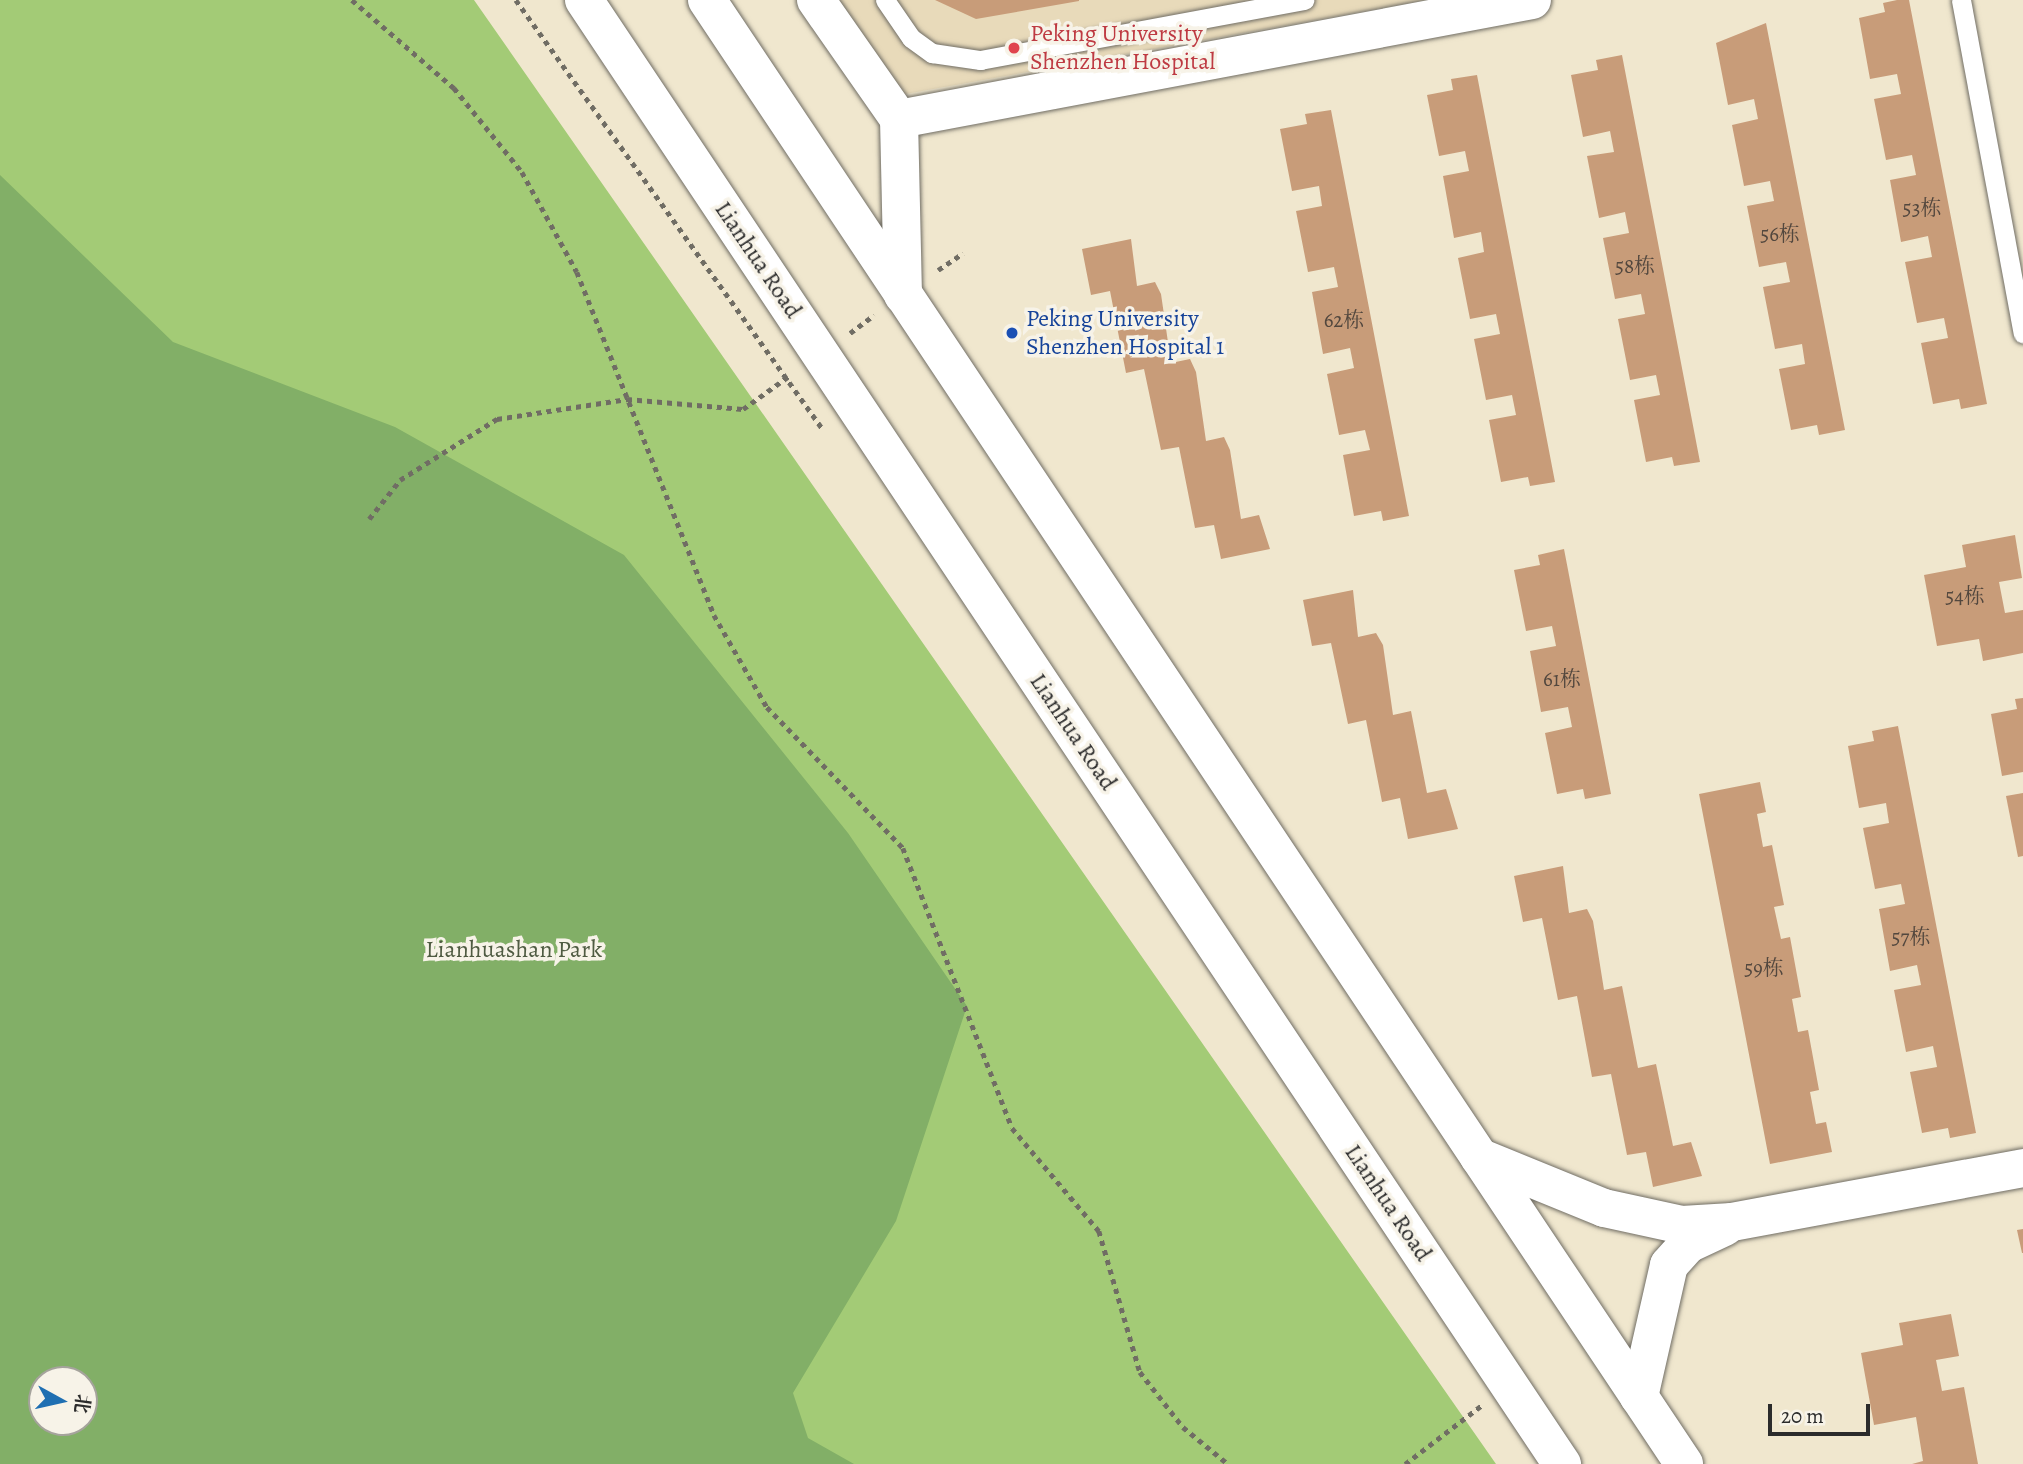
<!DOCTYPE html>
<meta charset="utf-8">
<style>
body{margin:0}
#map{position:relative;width:2023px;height:1464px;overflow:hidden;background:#f0e7ce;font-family:Alegreya,"Noto Serif SC",serif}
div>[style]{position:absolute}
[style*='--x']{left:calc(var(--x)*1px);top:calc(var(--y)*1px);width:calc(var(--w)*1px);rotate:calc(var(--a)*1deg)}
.built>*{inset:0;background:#e8daba}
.green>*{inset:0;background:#a3cb76}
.forest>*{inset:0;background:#82af67}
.building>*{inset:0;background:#c89c79}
.path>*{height:4.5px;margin-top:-2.25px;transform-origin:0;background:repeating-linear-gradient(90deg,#706d64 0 5px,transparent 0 10px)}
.roads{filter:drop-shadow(0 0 2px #706d64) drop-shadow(0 0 2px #706d64)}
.lane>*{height:19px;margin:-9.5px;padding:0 9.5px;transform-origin:9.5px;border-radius:9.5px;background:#fff}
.street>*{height:38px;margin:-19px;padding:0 19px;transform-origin:19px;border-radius:19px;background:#fff}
.primary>*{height:38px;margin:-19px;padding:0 19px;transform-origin:19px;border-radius:19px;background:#fff}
.dots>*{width:19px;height:19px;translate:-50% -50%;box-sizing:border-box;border:4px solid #f7f3e8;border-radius:50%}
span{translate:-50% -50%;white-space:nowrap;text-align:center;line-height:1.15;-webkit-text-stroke:7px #f7f3e8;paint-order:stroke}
.number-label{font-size:21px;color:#52473e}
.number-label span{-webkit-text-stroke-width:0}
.health-label{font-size:24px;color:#be3a42}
.left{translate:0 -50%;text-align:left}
.street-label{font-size:24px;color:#2b2b2b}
.transit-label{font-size:24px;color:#164399}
.park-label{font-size:24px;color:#4f5b42}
.north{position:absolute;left:28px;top:1366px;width:70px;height:70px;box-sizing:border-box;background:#f7f3e8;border:2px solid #a5a39c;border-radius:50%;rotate:98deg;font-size:19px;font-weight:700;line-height:28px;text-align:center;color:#2b2b2b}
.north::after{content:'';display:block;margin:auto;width:24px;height:32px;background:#1f6fb2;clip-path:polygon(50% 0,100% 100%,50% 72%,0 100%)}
.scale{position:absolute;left:1768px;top:1404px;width:102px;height:32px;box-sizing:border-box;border:4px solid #2b2b2b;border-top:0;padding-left:9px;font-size:21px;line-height:24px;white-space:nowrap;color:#2b2b2b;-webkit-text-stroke:5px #f7f3e8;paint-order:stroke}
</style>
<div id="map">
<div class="built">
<div style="clip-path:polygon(832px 0,1426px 0,900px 95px)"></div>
</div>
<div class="green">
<div style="clip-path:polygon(evenodd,0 0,474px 0,1496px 1464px,0 1464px,0 0,42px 1380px,84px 1380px,84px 1422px,42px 1422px,42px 1380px)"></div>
</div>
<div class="forest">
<div style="clip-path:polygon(evenodd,0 175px,173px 342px,395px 427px,624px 555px,848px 833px,967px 1006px,896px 1221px,793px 1393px,808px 1438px,854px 1464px,0 1464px,0 175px,42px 1380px,84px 1380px,84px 1422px,42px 1422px,42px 1380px)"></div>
</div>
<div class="building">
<div style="clip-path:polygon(935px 0,1079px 0,1079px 1px,976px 19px)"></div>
<div style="clip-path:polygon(1897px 0,1909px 0,1987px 404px,1961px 409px,1959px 399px,1933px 404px,1921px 343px,1948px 338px,1944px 318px,1917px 323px,1905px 262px,1932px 257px,1928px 236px,1901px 242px,1890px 180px,1916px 175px,1912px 155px,1886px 160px,1874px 99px,1901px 94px,1897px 74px,1870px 79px,1859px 18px,1885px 12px,1883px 3px)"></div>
<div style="clip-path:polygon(1766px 23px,1845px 430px,1819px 435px,1817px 425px,1791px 430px,1779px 369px,1805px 364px,1802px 344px,1775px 349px,1763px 287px,1790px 282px,1786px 262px,1759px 267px,1747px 206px,1774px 201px,1770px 181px,1744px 186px,1732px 125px,1758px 119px,1754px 99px,1728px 105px,1716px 43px)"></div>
<div style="clip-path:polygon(1622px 55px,1700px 462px,1674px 466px,1672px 457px,1646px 462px,1634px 400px,1660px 395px,1656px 375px,1630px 380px,1618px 319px,1645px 314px,1641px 294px,1615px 299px,1603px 238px,1629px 233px,1625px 212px,1599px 218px,1587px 156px,1614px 152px,1610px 131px,1583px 137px,1571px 75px,1598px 70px,1596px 60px)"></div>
<div style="clip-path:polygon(1477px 75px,1555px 482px,1530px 486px,1528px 477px,1501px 482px,1489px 420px,1516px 415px,1512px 395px,1486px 400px,1474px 339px,1500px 334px,1496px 314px,1470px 319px,1458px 258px,1484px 252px,1481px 232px,1454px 238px,1443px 176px,1469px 171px,1465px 151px,1439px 156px,1427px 95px,1453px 90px,1451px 79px)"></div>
<div style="clip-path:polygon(1331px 110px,1409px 516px,1383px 521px,1381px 511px,1354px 516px,1343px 455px,1370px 450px,1365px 430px,1339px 435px,1327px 374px,1354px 368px,1350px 348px,1323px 354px,1312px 292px,1338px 287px,1334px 267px,1308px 272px,1296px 211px,1322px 206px,1319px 186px,1292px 191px,1280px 129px,1307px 124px,1305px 114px)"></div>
<div style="clip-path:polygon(1131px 239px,1137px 286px,1155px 282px,1161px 294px,1171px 363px,1190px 359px,1196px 372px,1206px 441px,1224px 437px,1230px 450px,1241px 519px,1259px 515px,1270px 549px,1221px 559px,1214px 525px,1195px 528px,1179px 447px,1161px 450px,1144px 369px,1126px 373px,1110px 291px,1091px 295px,1082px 249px)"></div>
<div style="clip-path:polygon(2015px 535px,2022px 578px,1999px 582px,2005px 613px,2023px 610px,2023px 653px,1983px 661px,1979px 639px,1937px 646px,1924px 575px,1966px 567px,1962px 545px)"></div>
<div style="clip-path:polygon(1564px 549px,1611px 794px,1585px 799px,1583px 789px,1557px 794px,1545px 733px,1572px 727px,1568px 707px,1541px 712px,1530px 651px,1556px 646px,1552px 626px,1526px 631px,1514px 570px,1540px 565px,1538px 555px)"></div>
<div style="clip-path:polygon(1353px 590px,1358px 637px,1376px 633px,1383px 645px,1393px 715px,1411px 711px,1427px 793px,1446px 789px,1458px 829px,1408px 839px,1400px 798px,1382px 802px,1366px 720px,1348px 724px,1331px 643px,1312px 646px,1303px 600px)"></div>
<div style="clip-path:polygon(2023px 698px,2023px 772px,2002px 776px,1991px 714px,2017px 709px,2015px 699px)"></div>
<div style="clip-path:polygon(1898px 726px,1976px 1133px,1950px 1138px,1948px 1128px,1922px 1133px,1910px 1072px,1937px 1067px,1933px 1046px,1906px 1052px,1894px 990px,1921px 985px,1917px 965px,1890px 971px,1879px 909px,1905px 904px,1901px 884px,1875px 889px,1863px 828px,1889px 823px,1886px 803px,1859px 808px,1848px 746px,1874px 741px,1872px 731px)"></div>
<div style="clip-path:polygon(1760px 782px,1766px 812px,1757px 814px,1763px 847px,1772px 845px,1784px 905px,1774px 907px,1781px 939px,1790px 937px,1801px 997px,1792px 999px,1798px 1032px,1808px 1030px,1819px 1090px,1810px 1092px,1816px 1124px,1826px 1122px,1832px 1152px,1770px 1164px,1699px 794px)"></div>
<div style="clip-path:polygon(2023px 793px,2023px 856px,2018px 857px,2006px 796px)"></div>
<div style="clip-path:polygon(1563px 866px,1569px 913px,1587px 909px,1593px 921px,1604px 990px,1622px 986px,1638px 1068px,1656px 1064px,1673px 1146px,1691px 1142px,1702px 1176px,1653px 1187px,1646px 1152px,1627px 1155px,1611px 1074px,1592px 1077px,1577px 996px,1558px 1000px,1542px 918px,1523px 922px,1514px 876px)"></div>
<div style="clip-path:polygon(2023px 1229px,2023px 1253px,2022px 1253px,2017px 1230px)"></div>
<div style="clip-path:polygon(1951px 1314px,1959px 1356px,1936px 1360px,1942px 1391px,1964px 1387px,1978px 1464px,1912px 1464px,1923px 1461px,1916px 1417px,1874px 1425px,1861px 1353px,1903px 1345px,1899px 1323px)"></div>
</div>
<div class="path">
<div style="--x:352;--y:0;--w:135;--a:40.8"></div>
<div style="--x:454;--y:88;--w:108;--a:51"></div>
<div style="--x:522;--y:172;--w:114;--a:61.2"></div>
<div style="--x:577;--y:272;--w:369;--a:68.2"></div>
<div style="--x:714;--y:615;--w:106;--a:60.1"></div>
<div style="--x:767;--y:707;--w:196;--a:46"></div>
<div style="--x:903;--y:848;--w:300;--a:68.7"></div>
<div style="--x:1012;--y:1128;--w:135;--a:49.8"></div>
<div style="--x:1099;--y:1231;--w:147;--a:73.8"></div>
<div style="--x:1140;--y:1372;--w:70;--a:52"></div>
<div style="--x:1183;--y:1427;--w:58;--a:39.4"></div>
<div style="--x:516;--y:0;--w:526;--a:54.44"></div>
<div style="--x:938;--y:270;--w:30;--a:-34"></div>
<div style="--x:850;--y:333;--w:30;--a:-37"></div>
<div style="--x:369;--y:519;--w:50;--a:-51.5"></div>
<div style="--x:400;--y:480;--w:115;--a:-32.2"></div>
<div style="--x:497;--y:419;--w:132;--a:-8.7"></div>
<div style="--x:627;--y:399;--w:116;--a:4.9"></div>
<div style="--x:743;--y:409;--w:57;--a:-35.7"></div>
<div style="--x:1405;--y:1464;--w:97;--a:-37.5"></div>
</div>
<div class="roads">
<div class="lane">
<div style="--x:885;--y:0;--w:46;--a:55.6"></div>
<div style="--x:911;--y:38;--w:26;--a:36"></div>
<div style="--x:932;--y:53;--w:49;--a:8.3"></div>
<div style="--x:980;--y:60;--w:330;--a:-10.5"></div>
<div style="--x:1961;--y:0;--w:339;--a:79.5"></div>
</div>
<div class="street">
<div style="--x:899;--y:119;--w:644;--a:-10.65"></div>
<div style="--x:1479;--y:1157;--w:135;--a:22.2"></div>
<div style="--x:1604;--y:1208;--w:80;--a:12.3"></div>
<div style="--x:1682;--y:1225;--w:50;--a:-3.4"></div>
<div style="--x:1732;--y:1222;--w:296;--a:-10.5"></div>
<div style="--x:1639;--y:1397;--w:135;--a:-77.2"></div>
<div style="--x:1669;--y:1265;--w:28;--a:-48"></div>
<div style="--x:1688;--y:1244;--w:40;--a:-25"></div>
</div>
<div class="primary">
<div style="--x:584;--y:0;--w:1761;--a:56.26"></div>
<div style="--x:707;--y:0;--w:1760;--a:56.28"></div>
<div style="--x:816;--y:0;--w:145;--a:55.1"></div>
<div style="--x:899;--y:119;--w:176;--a:88.7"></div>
</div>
</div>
<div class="dots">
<div style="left:1014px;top:48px;background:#e0444e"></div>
<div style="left:1012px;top:333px;background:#1a4fb4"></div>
</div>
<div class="number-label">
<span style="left:1922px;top:208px">53栋</span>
<span style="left:1780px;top:234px">56栋</span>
<span style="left:1635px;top:266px">58栋</span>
<span style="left:1344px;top:320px">62栋</span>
<span style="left:1965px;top:596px">54栋</span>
<span style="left:1562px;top:679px">61栋</span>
<span style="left:1911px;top:937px">57栋</span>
<span style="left:1764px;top:968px">59栋</span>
</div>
<div class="health-label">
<span class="left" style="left:1030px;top:48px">Peking University<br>Shenzhen Hospital</span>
</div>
<div class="street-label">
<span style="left:758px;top:260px;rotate:56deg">Lianhua Road</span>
<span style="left:1073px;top:732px;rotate:56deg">Lianhua Road</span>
<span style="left:1388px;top:1203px;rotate:56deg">Lianhua Road</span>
</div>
<div class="transit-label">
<span class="left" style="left:1026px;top:333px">Peking University<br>Shenzhen Hospital 1</span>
</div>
<div class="park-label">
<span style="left:514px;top:950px">Lianhuashan Park</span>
</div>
<div class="north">北</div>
<div class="scale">20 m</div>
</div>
